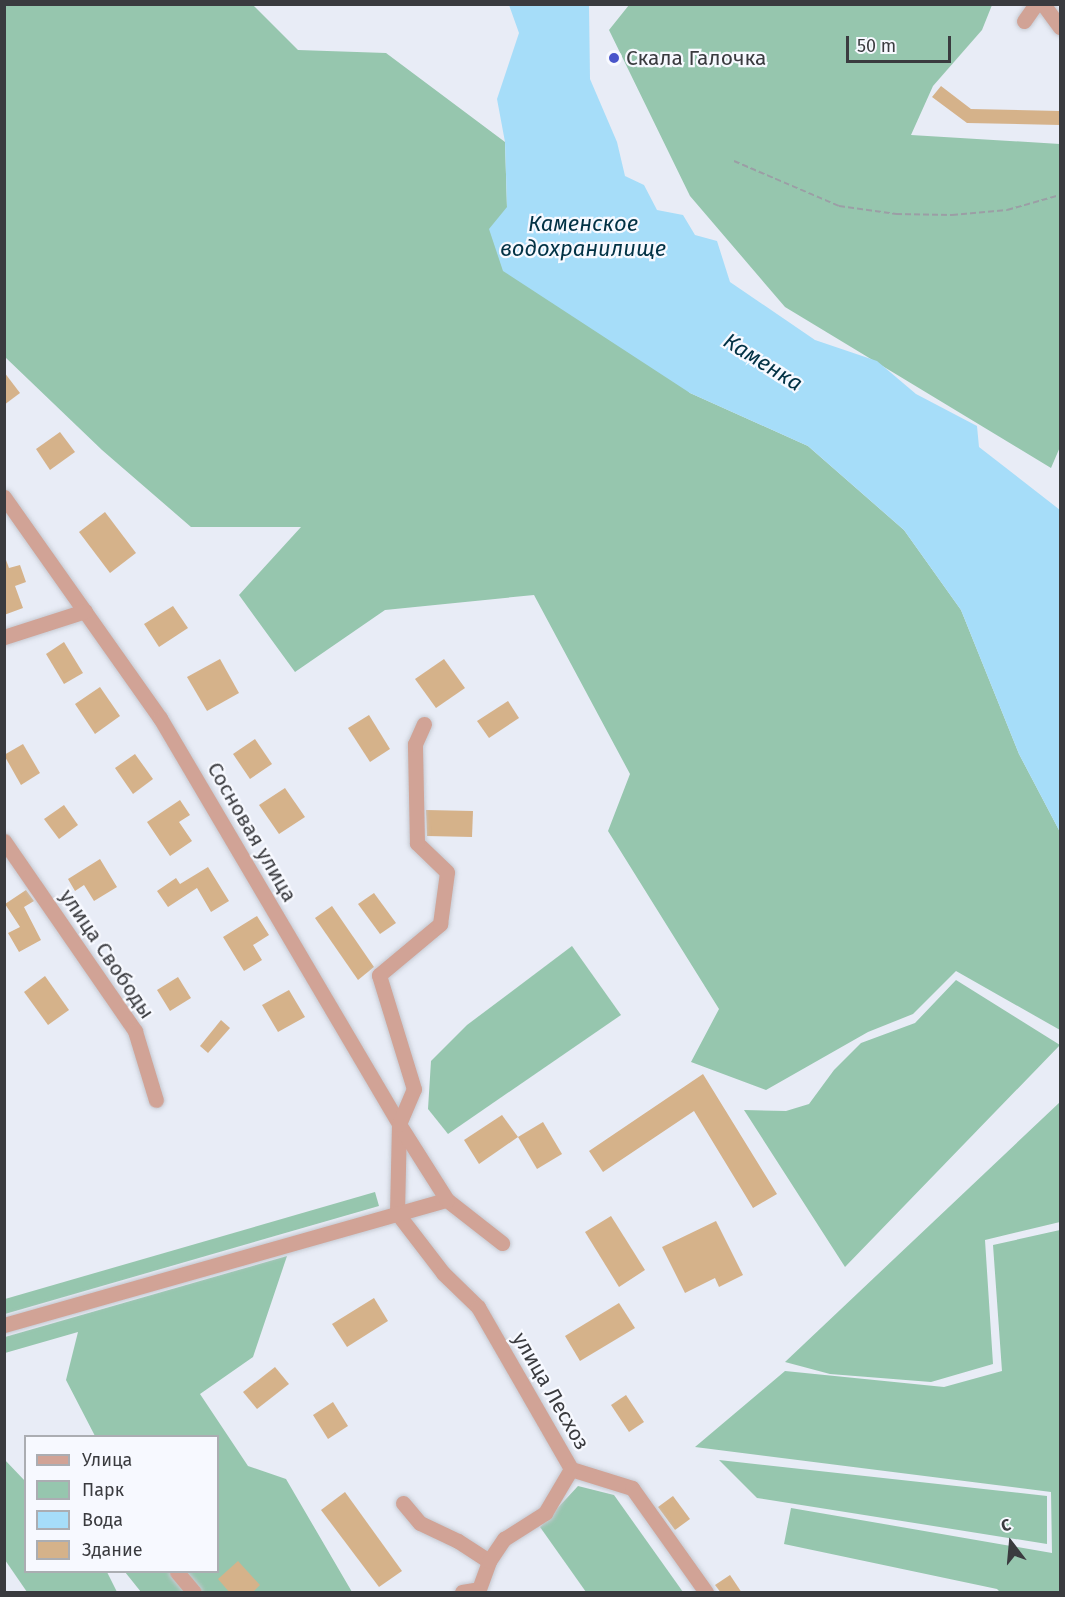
<!DOCTYPE html>
<meta charset="utf-8">
<style>
body{margin:0}
#map{position:relative;width:1065px;height:1597px;overflow:hidden;background:#e8ecf6;font-family:"Fira Sans",sans-serif}
div>[style]{position:absolute}
[style*='--x']{left:calc(var(--x)*1px);top:calc(var(--y)*1px);width:calc(var(--w)*1px);rotate:calc(var(--a)*1deg)}
.green>*{inset:0;background:#96c6ae}
.water>*{inset:0;background:#a6ddf9}
.building>*{inset:0;background:#d5b28a}
.path>*{height:2px;margin-top:-1px;transform-origin:0;background:repeating-linear-gradient(90deg,#9b9ea5 0 6px,transparent 0 9px)}
.roads{filter:drop-shadow(0 0 2px #c5c9d1) drop-shadow(0 0 2px #c5c9d1)}
.minor>*{height:15px;margin:-7.5px;padding:0 7.5px;transform-origin:7.5px;border-radius:7.5px;background:#d1a396}
.dots>*{width:16px;height:16px;translate:-50% -50%;box-sizing:border-box;border:3px solid #f7f9ff;border-radius:50%}
span{translate:-50% -50%;white-space:nowrap;text-align:center;line-height:1.15;-webkit-text-stroke:4.5px #f7f9ff;paint-order:stroke}
.poi-label{font-size:21px;color:#3a3b3f}
.left{translate:0 -50%;text-align:left}
.street-label{font-size:21px;color:#3a3b3f}
.water-label{font-size:22px;color:#023245;font-style:italic}
.frame{position:absolute;inset:0;border:6px solid #3a3b3f;pointer-events:none}
.legend{position:absolute;left:24px;top:1435px;width:195px;height:138px;box-sizing:border-box;background:#f7f9ff;border:2px solid #abadb2;margin:0;padding:8px 10px;list-style:none;font-size:18px;color:#3a3b3f}
.legend li{display:flex;align-items:center;gap:12px;height:30px}
.legend b{width:30px;border:2px solid #abadb2}
.north{position:absolute;left:981px;top:1513px;width:60px;height:60px;-webkit-text-stroke:4px #f7f9ff;paint-order:stroke;rotate:344deg;font-size:16px;font-weight:700;line-height:24px;text-align:center;color:#3a3b3f}
.north::after{content:'';display:block;margin:auto;width:21px;height:27px;background:#3a3b3f;clip-path:polygon(50% 0,100% 100%,50% 72%,0 100%)}
.scale{position:absolute;left:846px;top:36px;width:105px;height:27px;box-sizing:border-box;border:3px solid #3a3b3f;border-top:0;padding-left:8px;font-size:18px;line-height:21px;white-space:nowrap;color:#3a3b3f;-webkit-text-stroke:4px #f7f9ff;paint-order:stroke}
</style>
<div id="map">
<div class="green">
<div style="clip-path:polygon(4px 5px,253px 5px,298px 50px,386px 53px,505px 142px,507px 208px,690px 393px,808px 446px,904px 530px,961px 610px,1019px 754px,1060px 832px,1060px 1030px,956px 971px,913px 1014px,868px 1032px,766px 1090px,691px 1062px,719px 1009px,608px 831px,630px 774px,534px 595px,385px 610px,295px 672px,239px 595px,301px 527px,191px 527px,102px 450px,5px 357px)"></div>
<div style="clip-path:polygon(629px 5px,992px 5px,982px 30px,933px 86px,911px 135px,1060px 144px,1060px 447px,1051px 468px,785px 307px,690px 196px,609px 30px)"></div>
<div style="clip-path:polygon(572px 946px,621px 1015px,448px 1134px,428px 1109px,431px 1061px,467px 1025px)"></div>
<div style="clip-path:polygon(956px 980px,1060px 1045px,845px 1267px,744px 1110px,786px 1111px,809px 1104px,834px 1070px,861px 1043px,915px 1023px)"></div>
<div style="clip-path:polygon(1060px 1102px,1060px 1222px,985px 1240px,993px 1364px,931px 1382px,830px 1374px,785px 1362px)"></div>
<div style="clip-path:polygon(375px 1192px,379px 1206px,5px 1314px,5px 1299px)"></div>
<div style="clip-path:polygon(1060px 1230px,1060px 1592px,1000px 1592px,997px 1589px,784px 1544px,791px 1508px,1052px 1553px,1051px 1492px,695px 1447px,785px 1371px,944px 1387px,1002px 1371px,993px 1245px)"></div>
<div style="clip-path:polygon(287px 1256px,253px 1357px,200px 1394px,248px 1466px,286px 1479px,352px 1592px,141px 1592px,125px 1572px,218px 1572px,218px 1436px,95px 1436px,66px 1380px,78px 1332px,5px 1353px,5px 1337px)"></div>
<div style="clip-path:polygon(4px 1459px,25px 1481px,26px 1572px,107px 1572px,117px 1592px,27px 1592px,5px 1560px)"></div>
<div style="clip-path:polygon(719px 1460px,1047px 1496px,1047px 1544px,757px 1498px)"></div>
<div style="clip-path:polygon(578px 1486px,614px 1495px,683px 1592px,586px 1592px,540px 1527px)"></div>
</div>
<div class="water">
<div style="clip-path:polygon(509px 5px,589px 5px,590px 79px,617px 142px,625px 176px,644px 185px,657px 210px,683px 215px,695px 235px,717px 241px,730px 282px,815px 340px,877px 361px,916px 394px,977px 426px,979px 447px,1060px 510px,1060px 832px,1019px 754px,961px 610px,904px 530px,808px 446px,690px 393px,503px 271px,489px 229px,507px 207px,505px 142px,497px 99px,519px 33px)"></div>
</div>
<div class="building">
<div style="clip-path:polygon(941px 86px,971px 109px,1060px 111px,1060px 125px,967px 123px,932px 97px)"></div>
<div style="clip-path:polygon(4px 372px,20px 393px,4px 405px)"></div>
<div style="clip-path:polygon(60px 432px,75px 452px,50px 470px,36px 449px)"></div>
<div style="clip-path:polygon(105px 512px,136px 553px,110px 573px,79px 532px)"></div>
<div style="clip-path:polygon(6px 560px,9px 568px,20px 565px,26px 582px,15px 586px,23px 608px,4px 615px)"></div>
<div style="clip-path:polygon(173px 606px,188px 628px,159px 647px,144px 624px)"></div>
<div style="clip-path:polygon(64px 642px,83px 673px,64px 684px,46px 654px)"></div>
<div style="clip-path:polygon(220px 659px,239px 693px,207px 711px,187px 677px)"></div>
<div style="clip-path:polygon(444px 659px,465px 688px,436px 708px,415px 679px)"></div>
<div style="clip-path:polygon(100px 687px,120px 716px,95px 734px,75px 704px)"></div>
<div style="clip-path:polygon(508px 701px,519px 718px,489px 738px,477px 721px)"></div>
<div style="clip-path:polygon(369px 715px,390px 749px,370px 762px,348px 728px)"></div>
<div style="clip-path:polygon(255px 739px,272px 764px,250px 779px,233px 754px)"></div>
<div style="clip-path:polygon(23px 744px,40px 773px,21px 785px,4px 755px)"></div>
<div style="clip-path:polygon(135px 754px,153px 779px,133px 794px,115px 768px)"></div>
<div style="clip-path:polygon(285px 788px,305px 817px,279px 834px,259px 805px)"></div>
<div style="clip-path:polygon(180px 800px,190px 815px,179px 822px,192px 841px,170px 856px,147px 822px)"></div>
<div style="clip-path:polygon(64px 805px,78px 825px,59px 839px,44px 819px)"></div>
<div style="clip-path:polygon(426px 810px,473px 811px,472px 837px,427px 836px)"></div>
<div style="clip-path:polygon(100px 859px,117px 887px,94px 901px,84px 885px,75px 891px,68px 879px)"></div>
<div style="clip-path:polygon(208px 867px,229px 901px,211px 912px,197px 888px,168px 907px,157px 891px,176px 878px,180px 884px)"></div>
<div style="clip-path:polygon(26px 890px,34px 901px,24px 907px,41px 940px,19px 952px,8px 933px,20px 927px,5px 904px)"></div>
<div style="clip-path:polygon(374px 893px,396px 923px,380px 934px,358px 904px)"></div>
<div style="clip-path:polygon(332px 906px,374px 967px,358px 980px,315px 918px)"></div>
<div style="clip-path:polygon(257px 916px,269px 935px,253px 945px,262px 960px,244px 971px,223px 937px)"></div>
<div style="clip-path:polygon(45px 976px,69px 1010px,48px 1025px,24px 992px)"></div>
<div style="clip-path:polygon(178px 977px,191px 998px,170px 1011px,157px 990px)"></div>
<div style="clip-path:polygon(289px 990px,305px 1017px,278px 1032px,262px 1005px)"></div>
<div style="clip-path:polygon(221px 1020px,230px 1028px,208px 1053px,200px 1046px)"></div>
<div style="clip-path:polygon(703px 1074px,777px 1194px,753px 1208px,694px 1111px,603px 1172px,589px 1151px)"></div>
<div style="clip-path:polygon(502px 1115px,518px 1137px,479px 1164px,464px 1140px)"></div>
<div style="clip-path:polygon(543px 1122px,562px 1154px,537px 1169px,518px 1137px)"></div>
<div style="clip-path:polygon(611px 1216px,645px 1270px,619px 1287px,585px 1232px)"></div>
<div style="clip-path:polygon(716px 1221px,743px 1275px,719px 1287px,715px 1278px,685px 1293px,662px 1247px)"></div>
<div style="clip-path:polygon(374px 1298px,388px 1321px,347px 1347px,332px 1324px)"></div>
<div style="clip-path:polygon(619px 1303px,635px 1328px,580px 1361px,565px 1336px)"></div>
<div style="clip-path:polygon(275px 1367px,289px 1384px,257px 1409px,243px 1392px)"></div>
<div style="clip-path:polygon(626px 1395px,644px 1422px,629px 1432px,611px 1405px)"></div>
<div style="clip-path:polygon(333px 1402px,348px 1426px,328px 1439px,313px 1415px)"></div>
<div style="clip-path:polygon(345px 1492px,402px 1571px,379px 1587px,321px 1510px)"></div>
<div style="clip-path:polygon(673px 1496px,690px 1519px,675px 1530px,658px 1507px)"></div>
<div style="clip-path:polygon(238px 1561px,260px 1585px,252px 1593px,230px 1593px,218px 1579px)"></div>
<div style="clip-path:polygon(730px 1575px,742px 1593px,721px 1593px,715px 1585px)"></div>
</div>
<div class="path">
<div style="--x:734;--y:161;--w:114;--a:23.2"></div>
<div style="--x:839;--y:206;--w:58;--a:8"></div>
<div style="--x:896;--y:214;--w:56;--a:1"></div>
<div style="--x:952;--y:215;--w:55;--a:-5.2"></div>
<div style="--x:1007;--y:210;--w:55;--a:-15.8"></div>
<div style="--x:4;--y:1590;--w:3;--a:45"></div>
</div>
<div class="roads">
<div class="minor">
<div style="--x:1043;--y:4;--w:29;--a:54"></div>
<div style="--x:1024;--y:21;--w:21;--a:-55"></div>
<div style="--x:4;--y:497;--w:271;--a:54.8"></div>
<div style="--x:160;--y:718;--w:471;--a:59.5"></div>
<div style="--x:399;--y:1124;--w:89;--a:91.3"></div>
<div style="--x:4;--y:637;--w:85;--a:-17.8"></div>
<div style="--x:4;--y:841;--w:231;--a:55.4"></div>
<div style="--x:135;--y:1031;--w:72;--a:73.1"></div>
<div style="--x:447;--y:1200;--w:70;--a:38"></div>
<div style="--x:397;--y:1213;--w:76;--a:52.5"></div>
<div style="--x:443;--y:1273;--w:49;--a:44.2"></div>
<div style="--x:478;--y:1307;--w:187;--a:60.1"></div>
<div style="--x:571;--y:1469;--w:64;--a:17.3"></div>
<div style="--x:632;--y:1488;--w:128;--a:54.6"></div>
<div style="--x:4;--y:1325;--w:460;--a:-15.8"></div>
<div style="--x:447;--y:1200;--w:90;--a:-122.3"></div>
<div style="--x:399;--y:1124;--w:38;--a:-67"></div>
<div style="--x:414;--y:1089;--w:119;--a:-107.1"></div>
<div style="--x:379;--y:975;--w:80;--a:-39.9"></div>
<div style="--x:440;--y:924;--w:52;--a:-82.3"></div>
<div style="--x:447;--y:872;--w:42;--a:-136"></div>
<div style="--x:417;--y:843;--w:99;--a:-91.2"></div>
<div style="--x:415;--y:744;--w:22;--a:-66"></div>
<div style="--x:403;--y:1503;--w:26;--a:50"></div>
<div style="--x:420;--y:1523;--w:42;--a:25.3"></div>
<div style="--x:458;--y:1541;--w:37;--a:33"></div>
<div style="--x:177;--y:1572;--w:26;--a:50"></div>
<div style="--x:462;--y:1592;--w:17;--a:-10"></div>
<div style="--x:479;--y:1589;--w:30;--a:-70"></div>
<div style="--x:489;--y:1561;--w:27;--a:-56"></div>
<div style="--x:504;--y:1539;--w:49;--a:-32.4"></div>
<div style="--x:545;--y:1513;--w:51;--a:-59.4"></div>
</div>
</div>
<div class="dots">
<div style="left:614px;top:58px;background:#4955ca"></div>
</div>
<div class="poi-label">
<span class="left" style="left:626px;top:58px">Скала Галочка</span>
</div>
<div class="street-label">
<span style="left:252px;top:832px;rotate:60deg">Сосновая улица</span>
<span style="left:107px;top:954px;rotate:56deg">улица Свободы</span>
<span style="left:551px;top:1391px;rotate:60deg">улица Лесхоз</span>
</div>
<div class="water-label">
<span style="left:583px;top:236px">Каменское<br>водохранилище</span>
<span style="left:763px;top:362px;rotate:32deg">Каменка</span>
</div>
<div class="frame"></div>
<ul class="legend">
<li><b style="height:8px;background:#d1a396"></b>Улица</li>
<li><b style="height:16px;background:#96c6ae"></b>Парк</li>
<li><b style="height:16px;background:#a6ddf9"></b>Вода</li>
<li><b style="height:16px;background:#d5b28a"></b>Здание</li>
</ul>
<div class="north">С</div>
<div class="scale">50 m</div>
</div>
